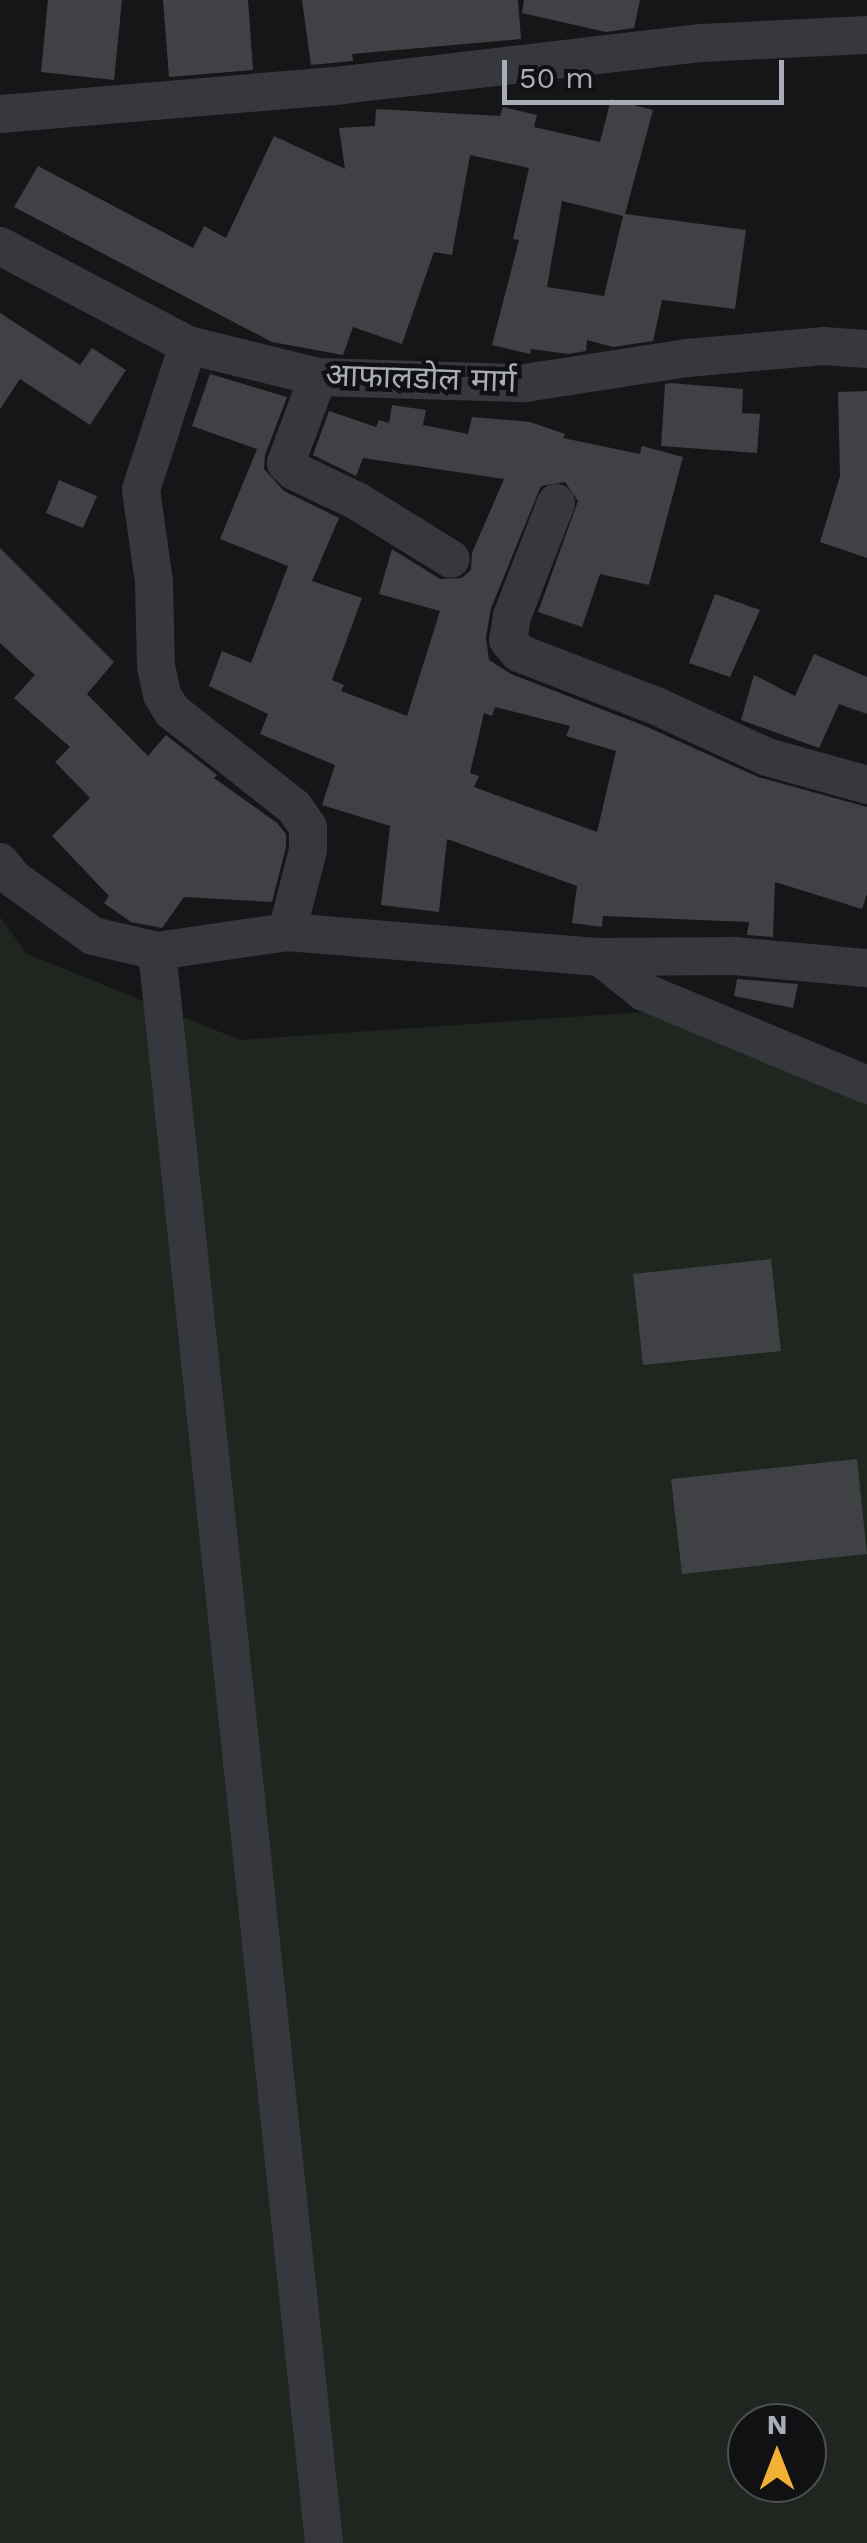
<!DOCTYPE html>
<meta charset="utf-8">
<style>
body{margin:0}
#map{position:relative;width:867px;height:2543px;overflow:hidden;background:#161618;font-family:"Work Sans","Noto Sans Devanagari",sans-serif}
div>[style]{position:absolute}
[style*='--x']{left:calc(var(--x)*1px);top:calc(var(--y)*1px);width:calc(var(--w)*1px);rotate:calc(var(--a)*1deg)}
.green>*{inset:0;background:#1e261f}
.building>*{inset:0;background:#404145}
.street>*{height:38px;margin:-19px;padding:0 19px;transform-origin:19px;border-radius:19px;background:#37383d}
span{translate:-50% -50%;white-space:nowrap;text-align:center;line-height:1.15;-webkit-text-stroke:9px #111113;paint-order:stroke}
.street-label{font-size:32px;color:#a8adb8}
.north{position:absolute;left:727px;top:2403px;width:100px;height:100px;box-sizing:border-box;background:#111113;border:2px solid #4d4f55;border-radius:50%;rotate:0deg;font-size:28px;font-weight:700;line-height:40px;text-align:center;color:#a8adb8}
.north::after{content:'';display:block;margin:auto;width:35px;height:45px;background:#f2b134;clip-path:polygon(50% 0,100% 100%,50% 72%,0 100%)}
.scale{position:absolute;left:502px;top:60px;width:282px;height:45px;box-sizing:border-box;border:5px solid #a8adb8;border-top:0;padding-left:12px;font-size:30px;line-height:35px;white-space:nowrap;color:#a8adb8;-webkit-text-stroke:8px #111113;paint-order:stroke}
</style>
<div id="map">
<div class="green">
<div style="clip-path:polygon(evenodd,0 917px,27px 954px,240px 1040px,657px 1011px,867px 1095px,867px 2543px,0 2543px,0 917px,747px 2423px,807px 2423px,807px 2483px,747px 2483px,747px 2423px)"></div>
</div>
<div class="building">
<div style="clip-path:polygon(48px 0,122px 0,114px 80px,41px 72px)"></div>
<div style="clip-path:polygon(163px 0,248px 0,253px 70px,169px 77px)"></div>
<div style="clip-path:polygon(302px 0,518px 0,521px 39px,352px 54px,353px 61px,311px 65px)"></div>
<div style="clip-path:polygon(524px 0,640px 0,634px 28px,606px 32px,522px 13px)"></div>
<div style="clip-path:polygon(evenodd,611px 99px,653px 110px,625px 214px,746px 230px,735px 309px,662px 300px,653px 341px,613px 347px,587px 340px,586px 351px,568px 354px,531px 349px,530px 354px,492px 345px,519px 240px,513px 239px,529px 168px,470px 155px,452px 255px,434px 252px,402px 344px,353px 327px,343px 355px,272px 342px,14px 207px,38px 166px,193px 248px,204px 226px,226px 238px,274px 136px,345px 169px,339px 128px,375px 126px,376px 109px,500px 116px,503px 107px,537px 115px,534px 127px,600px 142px,611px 99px,562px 201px,623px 216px,604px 296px,547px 287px,562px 201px)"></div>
<div style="clip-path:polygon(0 313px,80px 365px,92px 348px,126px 370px,90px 425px,20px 379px,0 409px)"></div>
<div style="clip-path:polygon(evenodd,210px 374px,287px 397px,265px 455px,264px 469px,284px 491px,339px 518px,312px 581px,362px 598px,332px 680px,344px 685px,341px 691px,407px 716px,440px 611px,379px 594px,392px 549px,440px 579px,462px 578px,471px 570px,472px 553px,504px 479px,363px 458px,356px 476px,313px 455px,329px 411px,376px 427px,379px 420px,389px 423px,392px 405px,426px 410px,423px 425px,468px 434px,472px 417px,530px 422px,565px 434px,563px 438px,640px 454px,642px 446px,683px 457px,649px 585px,600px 574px,582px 627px,538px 612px,578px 501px,565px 482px,541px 486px,491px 608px,486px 637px,489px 660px,511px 674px,645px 726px,758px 777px,867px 807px,867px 894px,862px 909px,775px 882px,773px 937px,747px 935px,749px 922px,603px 916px,602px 927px,572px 923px,577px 886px,447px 839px,439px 912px,381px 905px,390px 826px,322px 805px,335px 765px,260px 734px,268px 714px,209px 686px,222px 651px,251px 663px,288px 566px,220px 539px,257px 449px,192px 426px,210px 374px,495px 707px,570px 726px,566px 736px,616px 751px,597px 832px,474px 787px,479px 776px,470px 773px,484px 713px,492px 716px,495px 707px)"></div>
<div style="clip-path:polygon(670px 383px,743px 389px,742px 413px,760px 414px,757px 453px,661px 446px,665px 384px)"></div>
<div style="clip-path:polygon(867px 391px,867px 558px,820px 542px,840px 476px,838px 392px)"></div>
<div style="clip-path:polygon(59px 480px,97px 496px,83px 528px,46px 513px)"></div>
<div style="clip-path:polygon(0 548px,114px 662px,87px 694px,148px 756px,166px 735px,217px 775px,214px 778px,277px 823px,286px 834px,286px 847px,272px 902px,184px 897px,162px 928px,131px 922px,104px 903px,109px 896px,52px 836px,90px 798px,55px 762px,70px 747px,14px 698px,35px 675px,0 643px)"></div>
<div style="clip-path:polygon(715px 594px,760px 610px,730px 677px,689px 663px)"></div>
<div style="clip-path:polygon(814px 654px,867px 677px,867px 714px,839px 704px,819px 748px,741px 720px,754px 675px,795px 696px)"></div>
<div style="clip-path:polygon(737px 979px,798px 984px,793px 1008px,734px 996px)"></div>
<div style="clip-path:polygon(771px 1259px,781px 1351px,643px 1365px,633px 1274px)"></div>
<div style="clip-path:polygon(857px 1459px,867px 1554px,682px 1574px,671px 1479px)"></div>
</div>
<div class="street">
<div style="--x:0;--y:114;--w:344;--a:-4.8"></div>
<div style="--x:343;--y:85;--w:361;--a:-6.7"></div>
<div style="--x:702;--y:43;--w:165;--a:-2.8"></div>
<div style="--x:0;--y:246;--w:212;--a:27.8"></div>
<div style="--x:188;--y:345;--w:134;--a:13.8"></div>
<div style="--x:318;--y:377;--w:207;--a:1.7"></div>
<div style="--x:525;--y:383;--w:164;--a:-8.8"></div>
<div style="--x:687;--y:358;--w:137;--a:-5"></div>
<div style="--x:823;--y:346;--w:44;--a:3.9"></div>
<div style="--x:188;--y:345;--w:152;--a:108"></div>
<div style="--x:141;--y:490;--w:92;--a:81.9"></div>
<div style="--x:154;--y:581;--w:85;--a:88.7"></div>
<div style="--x:156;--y:666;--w:30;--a:78"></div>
<div style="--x:162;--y:695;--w:19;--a:58"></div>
<div style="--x:172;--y:711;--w:155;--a:38.2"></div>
<div style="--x:294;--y:807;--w:24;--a:55"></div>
<div style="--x:308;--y:827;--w:23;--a:90"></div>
<div style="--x:308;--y:850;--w:85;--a:104.4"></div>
<div style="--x:318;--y:377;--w:92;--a:110.4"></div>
<div style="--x:286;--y:463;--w:11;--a:45"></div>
<div style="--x:294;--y:471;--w:70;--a:25.5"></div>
<div style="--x:357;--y:501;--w:110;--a:31.7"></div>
<div style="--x:556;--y:503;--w:121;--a:111.3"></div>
<div style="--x:512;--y:616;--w:24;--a:99"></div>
<div style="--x:508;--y:640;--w:17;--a:50"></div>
<div style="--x:519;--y:653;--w:145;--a:21.1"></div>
<div style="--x:654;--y:705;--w:124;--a:24.7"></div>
<div style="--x:767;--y:757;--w:104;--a:15.6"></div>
<div style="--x:0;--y:862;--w:22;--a:51"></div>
<div style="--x:14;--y:879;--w:97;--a:35.8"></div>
<div style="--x:93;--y:936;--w:66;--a:13.2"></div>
<div style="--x:157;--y:951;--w:131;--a:-8.3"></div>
<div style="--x:287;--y:932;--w:314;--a:4.6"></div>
<div style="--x:600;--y:957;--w:56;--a:38.5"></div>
<div style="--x:644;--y:992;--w:242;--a:22.6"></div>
<div style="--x:157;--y:951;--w:1601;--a:84.01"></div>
<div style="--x:600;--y:957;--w:134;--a:-0.4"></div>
<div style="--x:734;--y:956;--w:134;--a:5.2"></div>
</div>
<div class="street-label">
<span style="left:421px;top:378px;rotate:2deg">आफालडोल मार्ग</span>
</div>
<div class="north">N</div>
<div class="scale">50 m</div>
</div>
